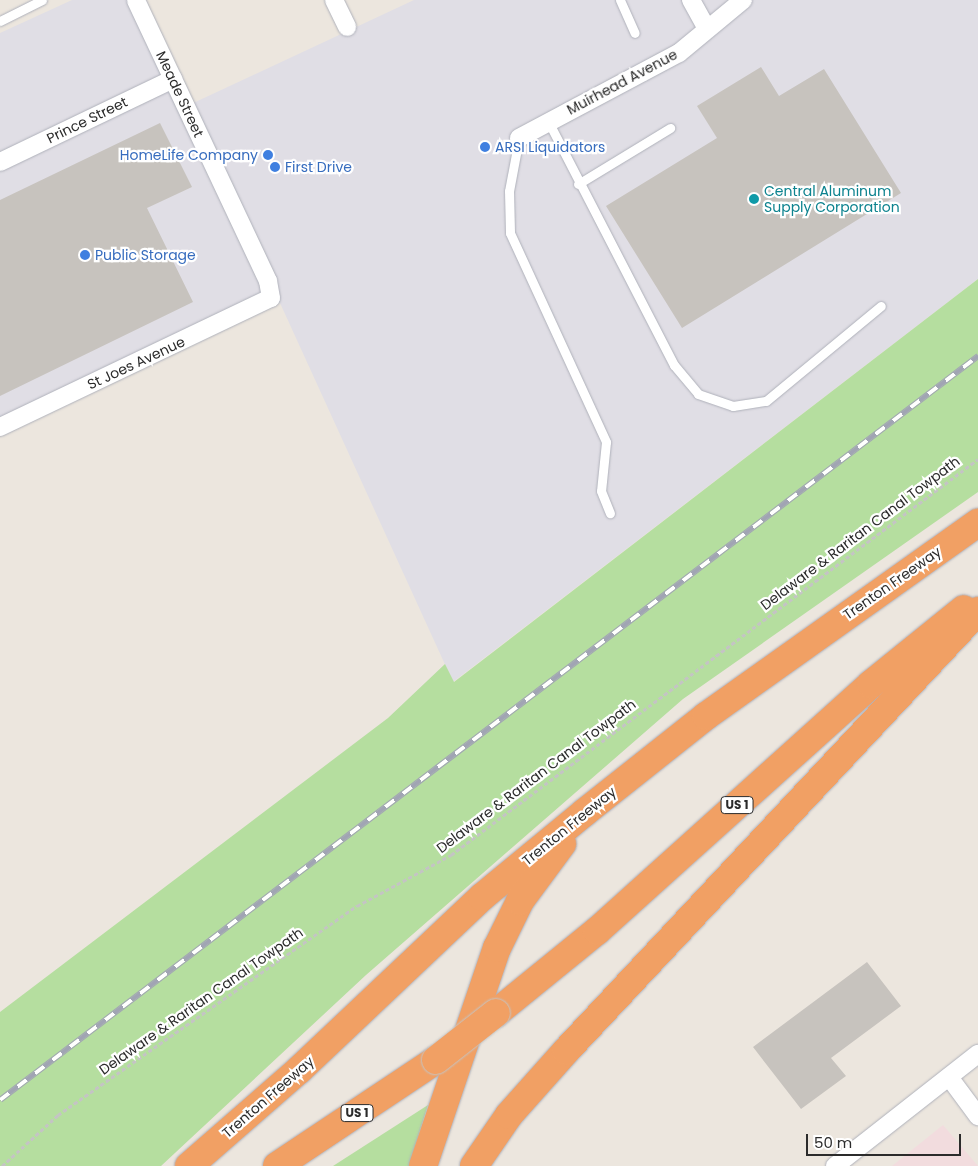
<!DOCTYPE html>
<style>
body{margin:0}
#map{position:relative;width:978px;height:1166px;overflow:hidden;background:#ece6de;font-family:Poppins,sans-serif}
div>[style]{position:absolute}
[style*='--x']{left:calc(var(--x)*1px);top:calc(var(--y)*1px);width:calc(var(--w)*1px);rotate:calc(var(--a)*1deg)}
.industrial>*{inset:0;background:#e0dee5}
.medical>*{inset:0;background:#f2dcde}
.green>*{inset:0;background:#b5de9f}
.building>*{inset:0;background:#c7c3be}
.path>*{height:3px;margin-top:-1.5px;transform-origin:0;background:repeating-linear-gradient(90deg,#c4c4c4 0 4px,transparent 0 6.5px)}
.roads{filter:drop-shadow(0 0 1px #afb1ba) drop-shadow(0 0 1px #afb1ba)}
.lane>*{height:9px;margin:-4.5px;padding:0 4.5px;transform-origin:4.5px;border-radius:4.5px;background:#fff}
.street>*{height:18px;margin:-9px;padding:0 9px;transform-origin:9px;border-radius:9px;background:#fff}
.highway>*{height:28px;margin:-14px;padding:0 14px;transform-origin:14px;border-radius:14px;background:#f1a064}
.rail>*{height:5.5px;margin-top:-2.75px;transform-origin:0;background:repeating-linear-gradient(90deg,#fff 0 11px,#a1a4b4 0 22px);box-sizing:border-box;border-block:1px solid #a1a4b4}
.bridges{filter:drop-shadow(0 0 1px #c4c4c4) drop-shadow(0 0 1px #c4c4c4)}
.highway-bridge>*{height:28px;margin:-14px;padding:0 14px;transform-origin:14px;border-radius:14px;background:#f1a064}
.dots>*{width:14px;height:14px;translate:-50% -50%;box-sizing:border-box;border:2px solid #fff;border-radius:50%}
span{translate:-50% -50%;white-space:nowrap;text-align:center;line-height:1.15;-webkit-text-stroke:4.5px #fff;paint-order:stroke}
.shield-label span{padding:1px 4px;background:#fff;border:1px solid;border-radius:4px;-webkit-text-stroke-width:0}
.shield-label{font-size:12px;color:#2b2b2b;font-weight:700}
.street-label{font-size:14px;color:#2b2b2b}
.shop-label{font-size:14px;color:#366cbe}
.left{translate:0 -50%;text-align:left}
.right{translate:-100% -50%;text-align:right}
.culture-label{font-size:14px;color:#0d838f}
.scale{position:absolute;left:806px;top:1134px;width:155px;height:22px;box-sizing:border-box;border:2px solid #2b2b2b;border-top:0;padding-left:6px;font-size:15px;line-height:18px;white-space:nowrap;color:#2b2b2b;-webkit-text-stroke:4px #fff;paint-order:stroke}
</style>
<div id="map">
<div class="industrial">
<div style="clip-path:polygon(72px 0,138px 0,189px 105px,414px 0,978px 0,978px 279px,453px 682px,280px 303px,0 436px,0 33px)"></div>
</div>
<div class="medical">
<div style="clip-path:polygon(943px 1125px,978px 1166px,892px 1166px)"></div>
</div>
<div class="green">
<div style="clip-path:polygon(978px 279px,978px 492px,683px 699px,366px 975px,161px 1166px,0 1166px,0 1012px,388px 718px,445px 664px,454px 682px)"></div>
<div style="clip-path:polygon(428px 1105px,409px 1166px,333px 1166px)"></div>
</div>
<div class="building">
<div style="clip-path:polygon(761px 67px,779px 96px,824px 69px,901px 193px,682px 328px,606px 206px,717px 138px,697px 106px)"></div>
<div style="clip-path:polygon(160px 123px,192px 187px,147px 208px,193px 302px,0 396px,0 200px)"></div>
<div style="clip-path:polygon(867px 962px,901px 1006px,831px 1058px,846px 1076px,801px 1109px,753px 1047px)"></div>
</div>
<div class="path">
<div style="--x:2;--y:1166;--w:76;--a:-42.3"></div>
<div style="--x:58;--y:1115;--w:365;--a:-35"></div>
<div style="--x:357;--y:906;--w:107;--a:-28.5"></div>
<div style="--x:451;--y:855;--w:659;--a:-36.92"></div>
</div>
<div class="roads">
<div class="lane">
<div style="--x:620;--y:0;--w:36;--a:66"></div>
<div style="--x:0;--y:21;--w:47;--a:-26.6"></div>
<div style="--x:548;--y:121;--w:275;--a:62.7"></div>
<div style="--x:674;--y:365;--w:38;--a:50"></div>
<div style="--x:698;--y:394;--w:37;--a:19"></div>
<div style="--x:733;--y:406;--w:33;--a:-9"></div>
<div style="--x:766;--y:401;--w:149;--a:-39.6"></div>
<div style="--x:519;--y:138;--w:54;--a:100.7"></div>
<div style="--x:509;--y:191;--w:42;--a:88.6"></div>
<div style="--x:510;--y:233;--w:230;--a:65.3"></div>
<div style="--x:606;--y:442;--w:49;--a:95.8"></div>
<div style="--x:601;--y:491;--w:24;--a:68"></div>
<div style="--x:578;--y:184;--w:108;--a:-31.3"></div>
</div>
<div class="street">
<div style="--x:334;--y:0;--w:30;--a:64"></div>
<div style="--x:691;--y:0;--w:33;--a:61"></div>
<div style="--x:519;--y:138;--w:181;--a:-28"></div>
<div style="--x:679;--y:53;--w:83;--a:-39.6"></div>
<div style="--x:0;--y:162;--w:192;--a:-25.6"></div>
<div style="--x:0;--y:427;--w:300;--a:-25.5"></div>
<div style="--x:271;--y:298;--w:17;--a:-100"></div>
<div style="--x:268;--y:281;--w:310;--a:-115.2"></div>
<div style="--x:949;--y:1077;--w:49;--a:53.4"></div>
<div style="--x:835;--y:1166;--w:182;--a:-38.1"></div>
</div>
<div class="highway">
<div style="--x:496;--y:1013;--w:130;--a:-39.1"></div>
<div style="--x:597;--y:931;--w:369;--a:-42"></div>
<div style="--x:871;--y:684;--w:119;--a:-38.9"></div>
<div style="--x:189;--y:1166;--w:146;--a:-41.1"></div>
<div style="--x:299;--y:1070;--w:252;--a:-43.4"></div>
<div style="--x:482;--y:897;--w:134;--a:-39.5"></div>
<div style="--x:585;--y:812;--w:154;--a:-38.4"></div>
<div style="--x:706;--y:716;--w:334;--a:-35.4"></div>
<div style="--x:277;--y:1166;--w:191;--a:-33.7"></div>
<div style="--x:423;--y:1166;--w:230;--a:-71.3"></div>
<div style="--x:497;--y:948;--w:52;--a:-63.9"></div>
<div style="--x:520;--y:901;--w:71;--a:-53.6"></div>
<div style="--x:474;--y:1166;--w:62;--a:-55.5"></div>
<div style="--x:509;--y:1115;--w:86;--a:-48.3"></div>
<div style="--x:566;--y:1051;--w:603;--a:-46.88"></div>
</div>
</div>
<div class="rail">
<div style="--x:0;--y:1100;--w:1229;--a:-37.26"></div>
</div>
<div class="bridges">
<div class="highway-bridge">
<div style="--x:436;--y:1060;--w:76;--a:-38.1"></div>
</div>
</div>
<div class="dots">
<div style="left:485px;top:147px;background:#3f7fe0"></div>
<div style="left:268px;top:155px;background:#3f7fe0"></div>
<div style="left:275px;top:167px;background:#3f7fe0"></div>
<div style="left:754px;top:199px;background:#0f9aa8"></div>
<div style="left:85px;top:255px;background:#3f7fe0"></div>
</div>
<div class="shield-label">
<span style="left:737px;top:805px">US 1</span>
<span style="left:357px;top:1113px">US 1</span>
</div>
<div class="street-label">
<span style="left:622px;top:82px;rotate:-28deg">Muirhead Avenue</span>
<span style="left:180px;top:94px;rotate:65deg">Meade Street</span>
<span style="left:87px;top:120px;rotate:-26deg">Prince Street</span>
<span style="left:136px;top:363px;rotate:-25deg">St Joes Avenue</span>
<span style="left:860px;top:533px;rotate:-37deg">Delaware &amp; Raritan Canal Towpath</span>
<span style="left:892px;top:583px;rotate:-35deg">Trenton Freeway</span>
<span style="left:536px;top:776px;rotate:-37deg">Delaware &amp; Raritan Canal Towpath</span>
<span style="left:569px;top:826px;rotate:-39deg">Trenton Freeway</span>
<span style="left:201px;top:1001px;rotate:-35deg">Delaware &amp; Raritan Canal Towpath</span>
<span style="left:268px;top:1097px;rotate:-41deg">Trenton Freeway</span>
</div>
<div class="shop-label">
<span class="left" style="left:495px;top:147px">ARSI Liquidators</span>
<span class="right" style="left:258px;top:155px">HomeLife Company</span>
<span class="left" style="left:285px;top:167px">First Drive</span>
<span class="left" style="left:95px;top:255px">Public Storage</span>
</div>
<div class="culture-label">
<span class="left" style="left:764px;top:199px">Central Aluminum<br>Supply Corporation</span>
</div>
<div class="scale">50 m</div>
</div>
